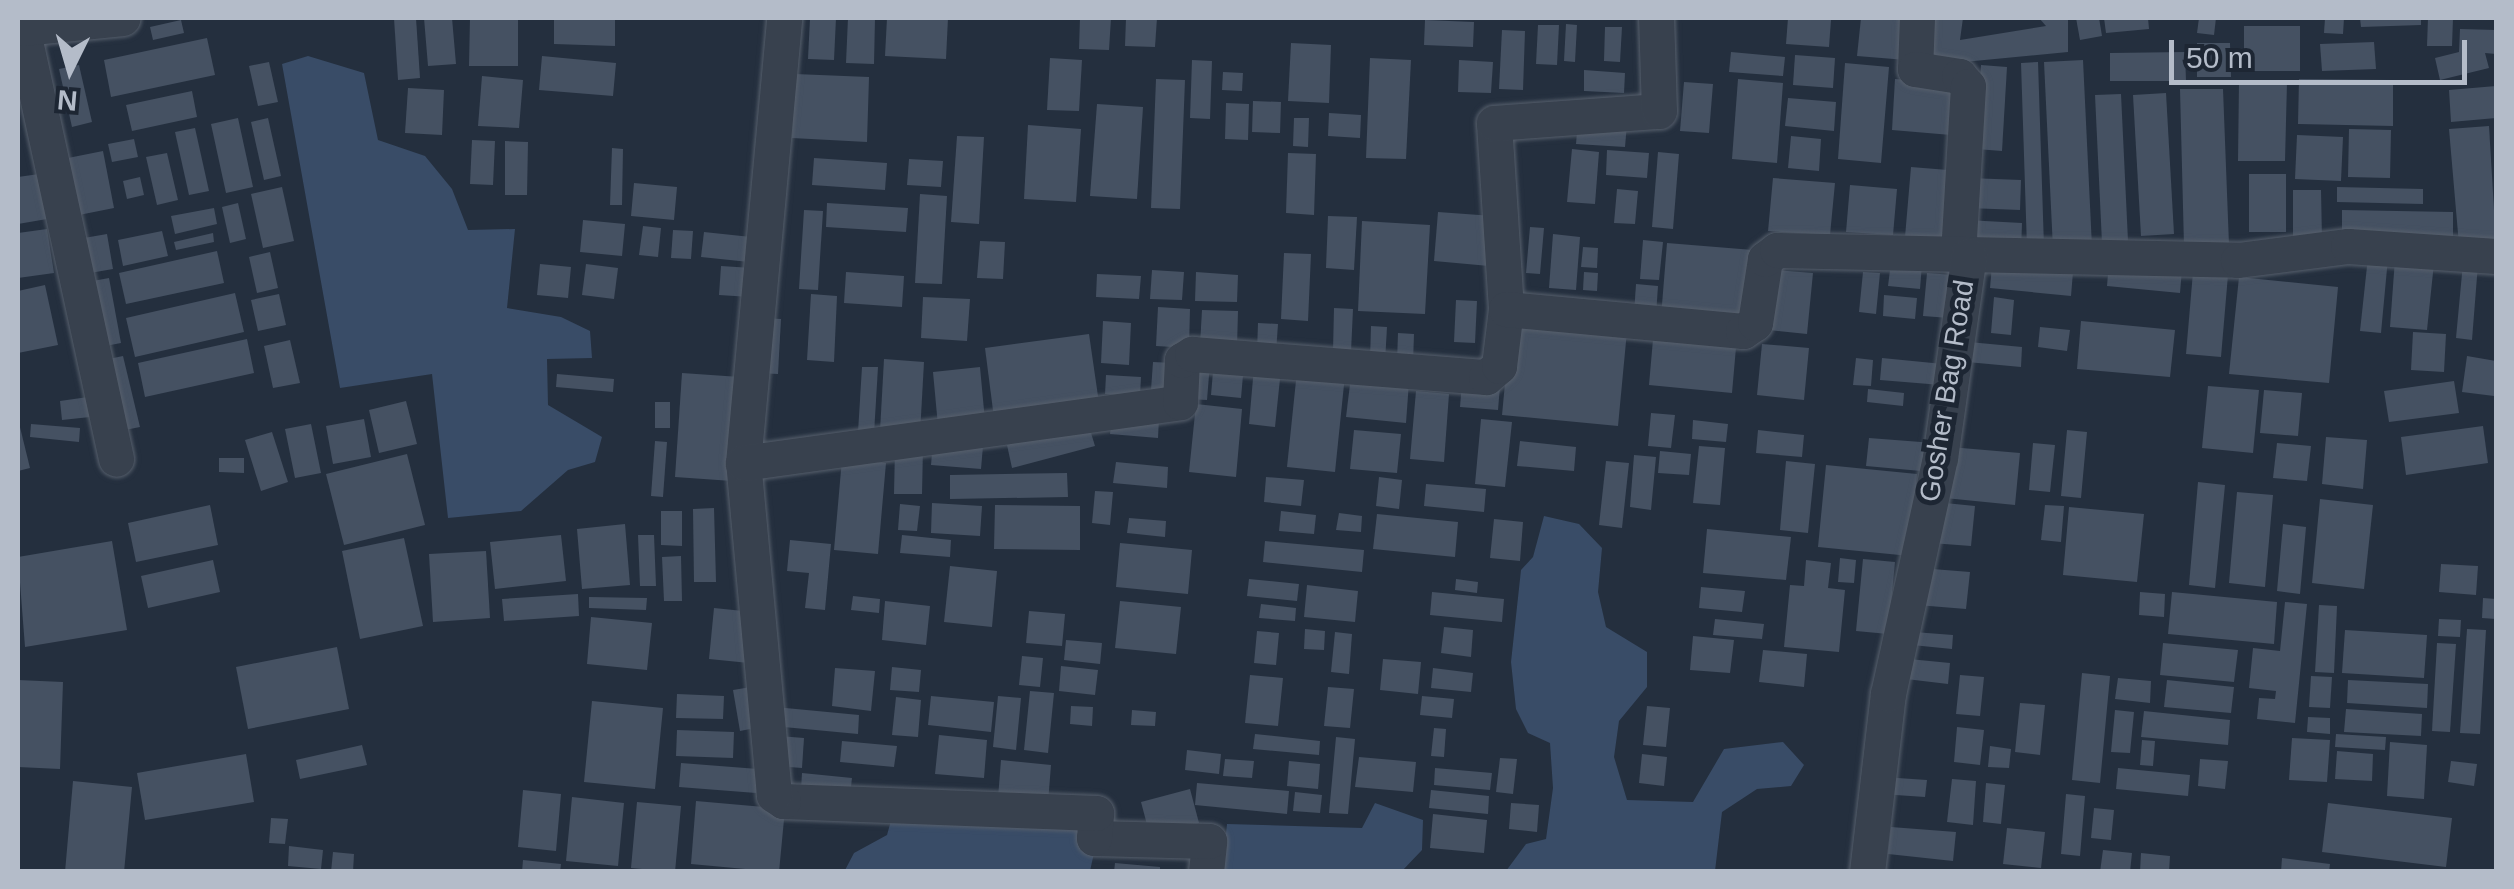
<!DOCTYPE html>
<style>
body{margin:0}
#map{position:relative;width:2514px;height:889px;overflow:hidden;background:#242f3e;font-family:Helvetica,sans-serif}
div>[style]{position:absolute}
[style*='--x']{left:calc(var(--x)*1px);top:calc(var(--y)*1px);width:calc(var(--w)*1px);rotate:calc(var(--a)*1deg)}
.water>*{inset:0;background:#394c67}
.building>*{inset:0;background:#455162}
.roads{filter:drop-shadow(0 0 2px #565f6c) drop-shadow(0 0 2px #565f6c)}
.minor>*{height:35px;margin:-17.5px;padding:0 17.5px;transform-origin:17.5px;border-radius:17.5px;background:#38414e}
span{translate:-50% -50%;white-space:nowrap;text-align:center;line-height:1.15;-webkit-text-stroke:10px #1d2633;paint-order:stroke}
.street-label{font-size:28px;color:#b4bcc9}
.frame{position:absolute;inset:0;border:20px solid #b4bcc9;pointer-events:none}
.north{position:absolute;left:20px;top:20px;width:100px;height:100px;-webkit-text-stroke:8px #1d2633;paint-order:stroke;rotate:185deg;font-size:28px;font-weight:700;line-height:40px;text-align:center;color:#b4bcc9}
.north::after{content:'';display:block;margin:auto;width:35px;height:45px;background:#b4bcc9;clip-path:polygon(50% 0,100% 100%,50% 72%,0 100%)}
.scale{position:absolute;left:2169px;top:40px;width:298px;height:45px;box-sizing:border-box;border:5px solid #b4bcc9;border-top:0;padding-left:12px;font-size:30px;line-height:35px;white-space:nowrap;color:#b4bcc9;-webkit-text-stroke:8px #1d2633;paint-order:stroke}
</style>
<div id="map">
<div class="water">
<div style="clip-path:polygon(308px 56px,364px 73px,378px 140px,425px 156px,452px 189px,468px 230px,515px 229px,507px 308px,561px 317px,590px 331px,592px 358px,547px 359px,548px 405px,602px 437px,595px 462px,568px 470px,521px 511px,448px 518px,432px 374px,340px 388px,282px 64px)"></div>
<div style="clip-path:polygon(1544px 516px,1579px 524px,1602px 548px,1598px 592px,1606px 627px,1647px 652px,1647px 687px,1619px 721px,1614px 757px,1627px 800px,1693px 802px,1724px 749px,1783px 742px,1804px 765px,1791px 786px,1757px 789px,1722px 812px,1715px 871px,1506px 871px,1526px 844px,1546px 839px,1553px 788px,1550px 743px,1528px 733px,1516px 709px,1511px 662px,1521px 570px,1533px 557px)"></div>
<div style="clip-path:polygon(1375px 803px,1423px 820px,1422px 850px,1402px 871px,1222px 872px,1227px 824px,1362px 828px)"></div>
<div style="clip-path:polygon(892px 817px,1080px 827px,1080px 850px,1094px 853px,1090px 871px,844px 872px,854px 853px,887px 835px)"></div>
</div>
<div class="building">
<div style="clip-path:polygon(394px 18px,416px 18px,420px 78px,398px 80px)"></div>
<div style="clip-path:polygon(424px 18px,452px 18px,456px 64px,428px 66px)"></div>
<div style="clip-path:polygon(470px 18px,518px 18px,518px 66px,469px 66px)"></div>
<div style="clip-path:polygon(554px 18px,615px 18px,615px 46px,554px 44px)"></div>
<div style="clip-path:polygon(810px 18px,836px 18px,834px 60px,808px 59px)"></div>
<div style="clip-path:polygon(848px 18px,875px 18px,874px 64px,846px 63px)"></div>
<div style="clip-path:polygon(887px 18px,948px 18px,946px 59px,885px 56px)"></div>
<div style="clip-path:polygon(1080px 18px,1111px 18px,1109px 50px,1079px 49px)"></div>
<div style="clip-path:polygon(1126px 18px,1157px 18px,1155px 47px,1125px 46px)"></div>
<div style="clip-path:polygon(1788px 18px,1831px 20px,1829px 47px,1786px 44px)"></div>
<div style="clip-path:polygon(1861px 18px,1909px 18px,1906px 60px,1857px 56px)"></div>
<div style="clip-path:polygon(1927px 18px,1963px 18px,1960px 40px,2046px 26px,2039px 18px,2068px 18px,2068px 52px,1922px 66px)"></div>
<div style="clip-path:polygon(2076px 18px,2099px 18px,2102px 36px,2080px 40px)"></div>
<div style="clip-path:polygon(2104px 18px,2148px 18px,2149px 29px,2106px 33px)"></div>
<div style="clip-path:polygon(2199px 18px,2216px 18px,2214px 35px,2197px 33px)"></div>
<div style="clip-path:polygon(2325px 18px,2344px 18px,2343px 34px,2324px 33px)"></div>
<div style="clip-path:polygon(2360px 18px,2421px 18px,2421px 25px,2361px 27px)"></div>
<div style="clip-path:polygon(2428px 18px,2453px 18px,2452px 46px,2427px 46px)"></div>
<div style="clip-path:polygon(181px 20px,184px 33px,153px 40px,150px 27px)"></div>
<div style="clip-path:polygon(1425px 20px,1474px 22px,1473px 47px,1424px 45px)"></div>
<div style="clip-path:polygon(1566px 24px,1577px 25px,1575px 62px,1564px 61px)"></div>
<div style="clip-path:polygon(1538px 25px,1559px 25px,1557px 65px,1536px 64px)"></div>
<div style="clip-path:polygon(2244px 26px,2300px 26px,2300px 71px,2244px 71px)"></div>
<div style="clip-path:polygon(1605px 27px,1622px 27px,1620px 62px,1604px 61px)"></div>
<div style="clip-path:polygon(2460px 29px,2496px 30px,2496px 54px,2485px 53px,2489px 68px,2440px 80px,2435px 58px,2459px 52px)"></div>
<div style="clip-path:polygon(1502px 30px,1525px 31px,1523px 90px,1499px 89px)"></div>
<div style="clip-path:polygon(207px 38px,215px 75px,111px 97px,104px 60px)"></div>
<div style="clip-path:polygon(2374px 42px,2376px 69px,2322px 71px,2320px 44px)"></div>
<div style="clip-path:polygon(1291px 43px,1331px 45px,1329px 103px,1288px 101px)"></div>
<div style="clip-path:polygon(2197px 43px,2230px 43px,2231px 77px,2197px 77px)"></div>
<div style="clip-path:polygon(1731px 52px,1785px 57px,1783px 76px,1729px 72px)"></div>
<div style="clip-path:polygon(2185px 52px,2186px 81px,2110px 81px,2110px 53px)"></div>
<div style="clip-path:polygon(1795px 55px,1835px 58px,1833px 88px,1793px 85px)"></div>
<div style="clip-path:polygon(542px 56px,616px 63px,613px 96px,539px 90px)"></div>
<div style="clip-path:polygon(1050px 58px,1082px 60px,1079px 111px,1047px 110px)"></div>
<div style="clip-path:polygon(1370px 58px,1411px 60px,1406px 159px,1366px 158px)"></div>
<div style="clip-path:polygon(1192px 60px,1212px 61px,1210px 119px,1190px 118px)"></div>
<div style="clip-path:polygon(1459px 60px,1493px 62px,1491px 93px,1458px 92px)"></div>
<div style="clip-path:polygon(2083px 60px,2092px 247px,2053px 249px,2044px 62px)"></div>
<div style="clip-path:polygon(269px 62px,278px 102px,258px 106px,249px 66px)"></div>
<div style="clip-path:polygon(2038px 62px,2044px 247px,2027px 248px,2021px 63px)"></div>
<div style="clip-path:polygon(1845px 63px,1889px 67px,1881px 163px,1838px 159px)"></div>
<div style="clip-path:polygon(79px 65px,92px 122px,72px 127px,59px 69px)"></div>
<div style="clip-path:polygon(1981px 65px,2007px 67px,2002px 151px,1976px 149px)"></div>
<div style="clip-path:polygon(1584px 70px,1625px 73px,1624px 93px,1584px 91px)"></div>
<div style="clip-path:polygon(1223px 72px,1243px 73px,1242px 91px,1222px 90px)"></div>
<div style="clip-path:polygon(795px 74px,869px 77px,867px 142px,792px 138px)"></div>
<div style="clip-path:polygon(482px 76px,523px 80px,519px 128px,478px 126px)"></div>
<div style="clip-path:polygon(1156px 79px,1185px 80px,1180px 209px,1151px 208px)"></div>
<div style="clip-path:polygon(1738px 79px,1783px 83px,1777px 163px,1732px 159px)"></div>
<div style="clip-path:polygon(1895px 79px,1955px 84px,1951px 135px,1892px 130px)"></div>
<div style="clip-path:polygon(2299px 79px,2393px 80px,2393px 126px,2298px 124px)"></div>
<div style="clip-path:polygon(2239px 81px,2287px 82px,2285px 161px,2238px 161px)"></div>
<div style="clip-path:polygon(1684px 82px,1713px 84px,1709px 133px,1680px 131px)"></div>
<div style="clip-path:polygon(2496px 86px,2496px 118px,2451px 122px,2449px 90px)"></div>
<div style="clip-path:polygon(408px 88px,444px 90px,442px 135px,405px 133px)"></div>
<div style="clip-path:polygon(2180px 89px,2223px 89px,2229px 245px,2184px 246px)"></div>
<div style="clip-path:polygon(192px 91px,197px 117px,132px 131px,126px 105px)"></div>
<div style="clip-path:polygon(2166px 93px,2174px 234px,2141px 236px,2133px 95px)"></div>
<div style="clip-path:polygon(2121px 94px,2128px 241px,2102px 243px,2095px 95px)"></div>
<div style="clip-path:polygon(1788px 98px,1836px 102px,1834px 131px,1785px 126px)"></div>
<div style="clip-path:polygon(1253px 101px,1281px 102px,1280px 133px,1252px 132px)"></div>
<div style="clip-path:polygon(1226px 103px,1249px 104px,1248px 140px,1225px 139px)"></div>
<div style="clip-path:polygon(1097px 104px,1143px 107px,1137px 199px,1090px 196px)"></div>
<div style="clip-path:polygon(1329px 113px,1361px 115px,1360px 138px,1328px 136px)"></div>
<div style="clip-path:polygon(238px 118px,253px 187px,226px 193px,211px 124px)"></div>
<div style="clip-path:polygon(268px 118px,281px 176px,264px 180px,251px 122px)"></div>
<div style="clip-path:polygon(1294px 118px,1309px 118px,1308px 147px,1293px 146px)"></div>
<div style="clip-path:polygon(1578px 120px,1627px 124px,1625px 147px,1576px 144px)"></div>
<div style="clip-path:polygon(1028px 125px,1081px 129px,1076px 202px,1024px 199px)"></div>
<div style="clip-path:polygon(2489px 126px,2496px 243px,2459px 245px,2449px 129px)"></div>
<div style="clip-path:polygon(195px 128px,209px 191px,189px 195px,175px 132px)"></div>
<div style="clip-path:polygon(2349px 129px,2391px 130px,2390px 178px,2348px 177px)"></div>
<div style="clip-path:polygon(2297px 135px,2343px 137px,2341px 181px,2295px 179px)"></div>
<div style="clip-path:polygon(957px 136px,984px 137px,979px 224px,951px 222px)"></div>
<div style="clip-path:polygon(1791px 136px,1821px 139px,1819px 171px,1788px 168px)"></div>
<div style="clip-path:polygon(134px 139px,138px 157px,112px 162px,108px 144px)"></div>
<div style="clip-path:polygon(472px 140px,495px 141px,493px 185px,470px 184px)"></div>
<div style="clip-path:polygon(505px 141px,528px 142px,527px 195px,505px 195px)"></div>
<div style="clip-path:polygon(612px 148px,623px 149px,622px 205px,610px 205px)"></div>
<div style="clip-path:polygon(1572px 149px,1599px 152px,1595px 204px,1567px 202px)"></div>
<div style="clip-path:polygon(1607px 150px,1649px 153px,1647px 178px,1606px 175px)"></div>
<div style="clip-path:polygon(103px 151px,114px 208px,69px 217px,58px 160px)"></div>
<div style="clip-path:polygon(1658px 152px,1679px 154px,1673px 229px,1652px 227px)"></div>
<div style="clip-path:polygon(167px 153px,178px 200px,157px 205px,146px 157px)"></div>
<div style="clip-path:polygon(1288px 153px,1316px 154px,1314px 215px,1286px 213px)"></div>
<div style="clip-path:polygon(814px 158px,887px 163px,885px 190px,812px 185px)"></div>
<div style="clip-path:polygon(909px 159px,943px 161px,941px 187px,907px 185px)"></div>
<div style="clip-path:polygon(1911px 167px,1948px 170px,1942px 240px,1905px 237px)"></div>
<div style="clip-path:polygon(39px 174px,47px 219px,18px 224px,18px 177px)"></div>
<div style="clip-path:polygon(2249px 174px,2286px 174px,2286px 232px,2249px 232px)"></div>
<div style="clip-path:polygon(140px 177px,144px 195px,127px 199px,123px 181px)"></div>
<div style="clip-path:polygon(1773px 178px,1835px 183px,1830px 235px,1768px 231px)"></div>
<div style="clip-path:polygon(1969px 178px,2021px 180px,2020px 210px,1968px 208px)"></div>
<div style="clip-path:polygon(634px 183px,677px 187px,674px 220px,631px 216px)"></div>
<div style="clip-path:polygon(1850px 185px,1897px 189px,1893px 235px,1846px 232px)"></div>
<div style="clip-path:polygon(282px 187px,294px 241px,263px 248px,251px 194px)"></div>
<div style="clip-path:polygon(2337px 187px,2423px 189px,2423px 204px,2337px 202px)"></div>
<div style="clip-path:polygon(1617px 189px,1638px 191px,1635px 224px,1614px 223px)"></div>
<div style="clip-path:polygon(2293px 190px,2321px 190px,2322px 239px,2293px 239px)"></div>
<div style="clip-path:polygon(920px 194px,947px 196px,942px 284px,915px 283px)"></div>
<div style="clip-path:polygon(238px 203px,246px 239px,230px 243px,222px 207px)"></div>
<div style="clip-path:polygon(827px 203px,908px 208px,906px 232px,826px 227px)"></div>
<div style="clip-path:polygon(214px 208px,217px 224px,175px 234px,171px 216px)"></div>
<div style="clip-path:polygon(804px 210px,823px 211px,818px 290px,799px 289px)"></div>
<div style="clip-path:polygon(2342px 210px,2453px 212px,2453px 238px,2342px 235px)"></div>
<div style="clip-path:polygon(1438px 212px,1493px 216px,1489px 266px,1434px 261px)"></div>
<div style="clip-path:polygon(1328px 216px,1357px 217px,1354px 270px,1326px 268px)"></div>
<div style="clip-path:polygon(583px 220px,625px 224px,622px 256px,580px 252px)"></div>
<div style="clip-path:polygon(1966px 220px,2022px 223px,2021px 251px,1965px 249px)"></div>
<div style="clip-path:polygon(1362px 221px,1430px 225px,1425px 314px,1358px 311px)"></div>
<div style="clip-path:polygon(643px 226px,661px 228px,658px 257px,639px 255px)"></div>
<div style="clip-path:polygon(1530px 227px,1544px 228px,1540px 274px,1526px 273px)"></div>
<div style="clip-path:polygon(47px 229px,54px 273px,18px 278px,18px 233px)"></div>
<div style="clip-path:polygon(673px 230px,693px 231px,691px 259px,671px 258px)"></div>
<div style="clip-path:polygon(162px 231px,168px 256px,123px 266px,118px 240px)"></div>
<div style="clip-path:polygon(704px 232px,751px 237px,749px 262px,701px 257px)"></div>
<div style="clip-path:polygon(213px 233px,214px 242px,176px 250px,174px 242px)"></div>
<div style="clip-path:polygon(107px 234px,113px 269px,90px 273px,84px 238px)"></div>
<div style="clip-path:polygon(1553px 234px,1580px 237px,1576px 290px,1549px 288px)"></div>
<div style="clip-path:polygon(1643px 240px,1663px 242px,1659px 280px,1640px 279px)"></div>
<div style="clip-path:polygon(980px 241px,1005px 242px,1003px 279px,977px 278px)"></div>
<div style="clip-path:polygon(1667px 243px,1753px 250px,1747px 323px,1661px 317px)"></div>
<div style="clip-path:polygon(1583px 247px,1598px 248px,1597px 268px,1581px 267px)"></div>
<div style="clip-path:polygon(217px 251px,224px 283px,126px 304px,119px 273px)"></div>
<div style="clip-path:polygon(270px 252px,278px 288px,257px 293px,249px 257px)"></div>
<div style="clip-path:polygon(1284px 253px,1311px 254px,1308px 321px,1281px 319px)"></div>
<div style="clip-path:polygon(2368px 257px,2388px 258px,2381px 333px,2360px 331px)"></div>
<div style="clip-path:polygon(2395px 259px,2434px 263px,2427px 330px,2390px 327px)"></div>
<div style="clip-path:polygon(1891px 262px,1922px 264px,1920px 289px,1888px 286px)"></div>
<div style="clip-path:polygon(2109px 262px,2182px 269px,2180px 293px,2107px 286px)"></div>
<div style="clip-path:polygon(2463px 263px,2478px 264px,2472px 340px,2456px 338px)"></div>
<div style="clip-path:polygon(540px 264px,571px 267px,568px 298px,537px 295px)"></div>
<div style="clip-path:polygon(586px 264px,618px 268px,614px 299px,582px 295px)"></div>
<div style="clip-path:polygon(1992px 265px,2073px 272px,2071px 296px,1990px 288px)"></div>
<div style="clip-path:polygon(721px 266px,752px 268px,750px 297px,719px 295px)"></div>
<div style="clip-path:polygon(1152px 270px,1184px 272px,1182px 300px,1150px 299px)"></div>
<div style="clip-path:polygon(1775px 270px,1813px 273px,1807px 334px,1769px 330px)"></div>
<div style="clip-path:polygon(846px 272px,904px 276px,902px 307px,844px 303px)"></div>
<div style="clip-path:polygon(1196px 272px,1238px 275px,1237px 302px,1195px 301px)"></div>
<div style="clip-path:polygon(1584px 272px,1598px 273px,1597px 291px,1583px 290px)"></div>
<div style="clip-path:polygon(1863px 272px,1880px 273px,1876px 314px,1859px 312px)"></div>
<div style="clip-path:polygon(2193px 272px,2228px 275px,2221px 357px,2186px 354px)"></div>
<div style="clip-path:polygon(1927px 273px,1953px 275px,1949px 318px,1923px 316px)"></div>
<div style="clip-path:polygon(1097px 274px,1141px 276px,1139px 299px,1096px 297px)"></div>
<div style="clip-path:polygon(2239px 277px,2338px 287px,2329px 383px,2229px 374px)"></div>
<div style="clip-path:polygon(109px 278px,121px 343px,95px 348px,82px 283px)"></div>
<div style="clip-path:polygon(1636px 284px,1658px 286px,1656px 315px,1634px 314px)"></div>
<div style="clip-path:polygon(45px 285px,58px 345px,18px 353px,18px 291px)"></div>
<div style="clip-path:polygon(235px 293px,244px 332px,135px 357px,126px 318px)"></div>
<div style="clip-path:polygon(279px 294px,286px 325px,258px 331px,251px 300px)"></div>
<div style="clip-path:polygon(811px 294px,837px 296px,834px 362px,807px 360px)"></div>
<div style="clip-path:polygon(1884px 295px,1917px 298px,1915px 319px,1883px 316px)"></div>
<div style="clip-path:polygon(923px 297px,970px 299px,967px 341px,921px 338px)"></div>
<div style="clip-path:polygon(1994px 297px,2014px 300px,2011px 335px,1991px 333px)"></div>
<div style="clip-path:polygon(1456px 300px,1477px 301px,1475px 343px,1454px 342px)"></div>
<div style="clip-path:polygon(1158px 307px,1190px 309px,1189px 348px,1156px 346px)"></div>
<div style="clip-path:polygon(1334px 308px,1353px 309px,1351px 352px,1333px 351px)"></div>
<div style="clip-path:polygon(1202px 310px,1238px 311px,1237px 347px,1200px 345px)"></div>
<div style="clip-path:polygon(762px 318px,781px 319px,778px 374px,758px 373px)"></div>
<div style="clip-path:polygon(1511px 320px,1627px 331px,1618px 426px,1502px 415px)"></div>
<div style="clip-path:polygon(1103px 321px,1131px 323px,1129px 365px,1101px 363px)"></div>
<div style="clip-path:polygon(2081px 321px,2175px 330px,2170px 377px,2077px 369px)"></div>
<div style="clip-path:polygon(1258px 323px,1278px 324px,1276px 353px,1257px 352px)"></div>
<div style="clip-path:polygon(1371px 326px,1387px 327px,1385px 362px,1370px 361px)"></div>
<div style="clip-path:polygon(2040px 327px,2070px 330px,2067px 351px,2038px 347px)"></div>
<div style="clip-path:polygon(1654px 328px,1737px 336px,1732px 393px,1649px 385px)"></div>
<div style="clip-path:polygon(2413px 332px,2446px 334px,2444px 372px,2411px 370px)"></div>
<div style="clip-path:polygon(1398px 333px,1414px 334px,1413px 363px,1397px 362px)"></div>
<div style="clip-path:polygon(1089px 334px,1099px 403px,994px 418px,985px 348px)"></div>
<div style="clip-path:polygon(247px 339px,254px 373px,145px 397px,138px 363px)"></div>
<div style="clip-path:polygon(290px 340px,300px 383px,273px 388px,264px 346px)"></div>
<div style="clip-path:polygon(1969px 342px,2022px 347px,2021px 367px,1967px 362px)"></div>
<div style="clip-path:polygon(1762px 344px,1809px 348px,1804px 400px,1757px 395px)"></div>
<div style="clip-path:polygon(123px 356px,140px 427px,115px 432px,99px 361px)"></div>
<div style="clip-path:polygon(2467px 356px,2496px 361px,2494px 396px,2462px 392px)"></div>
<div style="clip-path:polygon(1856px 358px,1873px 360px,1871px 386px,1853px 385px)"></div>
<div style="clip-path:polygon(1882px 358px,1943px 364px,1941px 385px,1880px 380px)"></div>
<div style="clip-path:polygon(884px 359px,924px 362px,920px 434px,880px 431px)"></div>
<div style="clip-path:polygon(1214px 360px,1244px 364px,1241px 398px,1211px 395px)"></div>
<div style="clip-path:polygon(1153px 362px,1174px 363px,1173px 391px,1151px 390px)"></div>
<div style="clip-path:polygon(1193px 362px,1210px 363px,1207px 400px,1189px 399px)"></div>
<div style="clip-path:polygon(862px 367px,878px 367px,874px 434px,858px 432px)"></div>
<div style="clip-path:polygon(980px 367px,985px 421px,938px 426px,933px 372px)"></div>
<div style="clip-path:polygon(1254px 367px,1281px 369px,1275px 427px,1249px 424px)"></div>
<div style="clip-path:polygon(1297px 371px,1345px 375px,1335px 472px,1287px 467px)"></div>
<div style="clip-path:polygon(682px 373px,740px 377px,732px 481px,675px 477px)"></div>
<div style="clip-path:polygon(557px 374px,614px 379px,613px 392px,556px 387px)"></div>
<div style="clip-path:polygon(1106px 375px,1141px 377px,1140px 396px,1105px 394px)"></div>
<div style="clip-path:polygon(1351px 376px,1409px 382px,1406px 423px,1346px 417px)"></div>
<div style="clip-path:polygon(2454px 381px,2459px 413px,2389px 422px,2384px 391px)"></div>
<div style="clip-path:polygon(1462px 382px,1500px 386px,1498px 410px,1460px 407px)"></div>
<div style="clip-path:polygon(2208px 386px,2259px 390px,2253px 453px,2202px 448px)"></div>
<div style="clip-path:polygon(1868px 389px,1904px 393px,1903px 406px,1867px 402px)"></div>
<div style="clip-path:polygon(2264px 390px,2302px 393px,2298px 436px,2260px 433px)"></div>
<div style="clip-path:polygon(1416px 391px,1449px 394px,1444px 462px,1410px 459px)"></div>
<div style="clip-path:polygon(88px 397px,90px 417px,62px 420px,60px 401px)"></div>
<div style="clip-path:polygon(406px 401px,417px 444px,379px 453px,369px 410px)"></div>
<div style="clip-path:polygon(655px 402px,670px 402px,670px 428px,655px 428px)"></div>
<div style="clip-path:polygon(1196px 404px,1242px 409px,1236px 477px,1189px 472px)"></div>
<div style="clip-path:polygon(1651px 413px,1675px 415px,1671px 448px,1648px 446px)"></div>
<div style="clip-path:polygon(1112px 414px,1159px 418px,1158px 438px,1110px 434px)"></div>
<div style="clip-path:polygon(18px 419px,30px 468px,18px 471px)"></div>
<div style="clip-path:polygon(364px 419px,371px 457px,333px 464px,326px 426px)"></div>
<div style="clip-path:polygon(1481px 419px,1512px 422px,1505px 487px,1475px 484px)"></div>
<div style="clip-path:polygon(1693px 420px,1728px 424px,1726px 442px,1692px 439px)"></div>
<div style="clip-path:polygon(1088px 423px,1095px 446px,1012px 468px,1007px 445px)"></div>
<div style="clip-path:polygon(31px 424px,80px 428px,79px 442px,30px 437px)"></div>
<div style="clip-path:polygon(311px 424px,321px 473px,295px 478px,285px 429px)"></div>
<div style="clip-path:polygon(2483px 426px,2488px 463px,2406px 475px,2401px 437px)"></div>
<div style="clip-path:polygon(1354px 430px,1401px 434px,1397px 473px,1350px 469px)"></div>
<div style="clip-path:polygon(1758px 430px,1804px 435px,1802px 457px,1756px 453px)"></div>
<div style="clip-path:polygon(2067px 430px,2087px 432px,2081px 498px,2061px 496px)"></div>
<div style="clip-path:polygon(272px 432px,288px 482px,261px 491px,245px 440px)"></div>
<div style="clip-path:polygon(2326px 437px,2367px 440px,2363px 489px,2322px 484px)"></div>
<div style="clip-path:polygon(1869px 438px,1934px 443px,1932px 472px,1866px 466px)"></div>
<div style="clip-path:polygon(655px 441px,667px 442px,663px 497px,651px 496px)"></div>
<div style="clip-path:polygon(1520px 441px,1576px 447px,1574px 471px,1517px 466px)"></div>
<div style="clip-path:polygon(933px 442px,983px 446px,981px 469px,931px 465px)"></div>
<div style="clip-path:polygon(2033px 443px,2055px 445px,2050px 492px,2029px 490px)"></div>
<div style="clip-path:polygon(2277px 443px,2311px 446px,2307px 481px,2273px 478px)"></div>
<div style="clip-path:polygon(1699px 446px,1725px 448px,1720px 505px,1693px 503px)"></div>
<div style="clip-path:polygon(1950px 447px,2020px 453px,2015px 505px,1945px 498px)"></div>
<div style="clip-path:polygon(895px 448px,923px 448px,922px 494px,894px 494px)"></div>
<div style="clip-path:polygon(1660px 451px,1691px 454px,1689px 475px,1658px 473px)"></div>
<div style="clip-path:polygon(407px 454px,425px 525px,344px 545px,326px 474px)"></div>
<div style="clip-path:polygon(1634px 455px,1656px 457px,1651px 510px,1630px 507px)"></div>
<div style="clip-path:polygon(219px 458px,244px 458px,244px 473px,219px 472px)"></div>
<div style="clip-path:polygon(842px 459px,886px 463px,878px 554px,834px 550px)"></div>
<div style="clip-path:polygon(1606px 461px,1629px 463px,1622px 528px,1599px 525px)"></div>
<div style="clip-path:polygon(1786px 461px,1815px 464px,1808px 533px,1780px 530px)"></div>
<div style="clip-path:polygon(1116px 462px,1168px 467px,1167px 488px,1113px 483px)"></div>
<div style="clip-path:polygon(1826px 465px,1917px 474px,1910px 556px,1818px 547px)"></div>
<div style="clip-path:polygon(1067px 473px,1068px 497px,950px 499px,950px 475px)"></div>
<div style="clip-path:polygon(1266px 477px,1304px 480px,1301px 506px,1264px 502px)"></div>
<div style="clip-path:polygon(1379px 477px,1402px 480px,1399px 509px,1376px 506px)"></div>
<div style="clip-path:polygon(2198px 482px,2225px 485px,2215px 588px,2189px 585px)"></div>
<div style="clip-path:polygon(1426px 484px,1486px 489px,1484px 512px,1424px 506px)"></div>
<div style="clip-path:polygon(1095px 491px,1113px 492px,1110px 525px,1092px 523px)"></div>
<div style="clip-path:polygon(2237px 492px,2273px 495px,2265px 587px,2229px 583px)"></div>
<div style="clip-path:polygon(2320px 499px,2373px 505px,2364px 589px,2312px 583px)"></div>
<div style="clip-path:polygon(1935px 502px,1975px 506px,1971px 546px,1931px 543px)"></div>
<div style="clip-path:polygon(932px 503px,982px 506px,980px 536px,931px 533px)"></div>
<div style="clip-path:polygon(900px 504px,920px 506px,917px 531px,898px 530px)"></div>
<div style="clip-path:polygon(210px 505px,218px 545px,136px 562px,128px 523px)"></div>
<div style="clip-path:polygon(995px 505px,1080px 506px,1080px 550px,994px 549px)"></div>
<div style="clip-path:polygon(2045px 505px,2064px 506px,2061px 542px,2041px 540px)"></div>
<div style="clip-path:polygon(2069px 507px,2144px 514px,2137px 582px,2063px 575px)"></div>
<div style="clip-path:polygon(714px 508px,716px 582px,694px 582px,693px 509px)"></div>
<div style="clip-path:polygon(661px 511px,682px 511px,682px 546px,661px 545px)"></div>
<div style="clip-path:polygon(1281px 511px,1316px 515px,1314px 534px,1279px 531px)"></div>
<div style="clip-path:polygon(1339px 513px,1362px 516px,1361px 532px,1336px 530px)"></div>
<div style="clip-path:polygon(1377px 514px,1458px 522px,1455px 557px,1373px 549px)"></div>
<div style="clip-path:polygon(1129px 518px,1166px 521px,1165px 537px,1127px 533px)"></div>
<div style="clip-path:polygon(1494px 519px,1523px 522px,1520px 561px,1490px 558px)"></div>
<div style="clip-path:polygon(625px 524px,630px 585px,582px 589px,577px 529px)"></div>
<div style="clip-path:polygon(2283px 524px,2306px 527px,2300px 594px,2277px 591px)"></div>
<div style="clip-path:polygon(1707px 529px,1791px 537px,1786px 580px,1703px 573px)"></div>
<div style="clip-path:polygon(561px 535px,566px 581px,495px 589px,490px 542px)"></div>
<div style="clip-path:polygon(638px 535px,654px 535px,656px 586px,640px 586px)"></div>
<div style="clip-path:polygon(902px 535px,951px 540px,950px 557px,900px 553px)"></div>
<div style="clip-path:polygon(404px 538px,423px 626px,360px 639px,342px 551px)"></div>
<div style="clip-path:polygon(790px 540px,831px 544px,825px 610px,805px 608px,809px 573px,787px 571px)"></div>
<div style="clip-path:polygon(112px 541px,127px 630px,25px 647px,18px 557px)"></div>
<div style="clip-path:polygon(1265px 541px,1364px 550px,1362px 572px,1263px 562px)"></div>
<div style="clip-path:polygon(1120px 543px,1192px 550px,1188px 594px,1116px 587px)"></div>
<div style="clip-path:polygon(486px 551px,490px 618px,433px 622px,429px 554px)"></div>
<div style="clip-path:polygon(681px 556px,682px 601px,664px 601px,662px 557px)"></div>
<div style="clip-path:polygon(1840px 558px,1856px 560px,1854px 583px,1838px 582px)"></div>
<div style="clip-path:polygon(1863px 559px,1895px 562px,1888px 634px,1856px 631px)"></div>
<div style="clip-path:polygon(213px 560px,220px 592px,148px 608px,141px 576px)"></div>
<div style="clip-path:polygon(1806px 560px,1831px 563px,1828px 588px,1845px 590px,1839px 652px,1784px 647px,1790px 585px,1804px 586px)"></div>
<div style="clip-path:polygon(2441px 564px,2478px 566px,2476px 595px,2439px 592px)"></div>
<div style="clip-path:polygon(950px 566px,997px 571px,992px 627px,944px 622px)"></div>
<div style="clip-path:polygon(1920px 568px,1970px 572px,1966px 609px,1917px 605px)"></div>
<div style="clip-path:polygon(1249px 579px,1299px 584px,1297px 601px,1247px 596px)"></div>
<div style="clip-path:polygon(1456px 579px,1478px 582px,1477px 593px,1455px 590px)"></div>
<div style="clip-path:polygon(1307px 585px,1358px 591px,1355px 622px,1304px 617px)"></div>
<div style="clip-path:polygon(1701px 587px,1745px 591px,1742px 612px,1699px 608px)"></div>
<div style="clip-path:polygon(1432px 592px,1504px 599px,1502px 622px,1430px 615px)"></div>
<div style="clip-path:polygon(2140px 592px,2165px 594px,2164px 617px,2139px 615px)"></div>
<div style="clip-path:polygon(2172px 592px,2277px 602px,2274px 644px,2168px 634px)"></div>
<div style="clip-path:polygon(578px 594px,579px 616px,504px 621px,502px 599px)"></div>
<div style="clip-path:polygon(853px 596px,880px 599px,879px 613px,851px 610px)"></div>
<div style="clip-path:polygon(589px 597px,647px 598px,646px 610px,589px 608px)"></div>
<div style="clip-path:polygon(2483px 598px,2496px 599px,2496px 619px,2482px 618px)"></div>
<div style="clip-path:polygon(885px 601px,930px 606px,926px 645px,882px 640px)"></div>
<div style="clip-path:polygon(1120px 601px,1181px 607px,1176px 654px,1115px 648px)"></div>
<div style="clip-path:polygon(2285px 602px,2307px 604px,2295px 723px,2257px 719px,2259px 698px,2275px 699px,2276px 691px,2249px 688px,2253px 648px,2280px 651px)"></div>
<div style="clip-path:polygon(1261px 604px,1296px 608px,1295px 621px,1259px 618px)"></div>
<div style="clip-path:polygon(2319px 605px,2337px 606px,2334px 673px,2315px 672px)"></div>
<div style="clip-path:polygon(714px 608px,753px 612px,749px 663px,709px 659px)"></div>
<div style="clip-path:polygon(1029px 611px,1065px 614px,1062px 646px,1026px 643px)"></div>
<div style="clip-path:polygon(591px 617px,652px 623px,647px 670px,587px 664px)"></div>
<div style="clip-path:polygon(1715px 619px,1764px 624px,1762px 639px,1713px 635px)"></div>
<div style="clip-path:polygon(2439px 619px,2461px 620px,2460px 637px,2438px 636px)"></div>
<div style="clip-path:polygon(1444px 627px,1473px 630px,1471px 657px,1441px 653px)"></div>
<div style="clip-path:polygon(1305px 629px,1325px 631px,1324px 650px,1304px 649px)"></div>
<div style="clip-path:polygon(2467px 629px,2486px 630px,2480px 734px,2460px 733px)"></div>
<div style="clip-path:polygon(2345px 630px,2427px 635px,2424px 678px,2342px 673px)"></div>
<div style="clip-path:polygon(1257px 631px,1279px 633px,1276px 665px,1254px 663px)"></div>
<div style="clip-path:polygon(1335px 632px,1352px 634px,1349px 674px,1331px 672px)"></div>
<div style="clip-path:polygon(1914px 632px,1953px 635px,1952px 649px,1912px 645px)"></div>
<div style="clip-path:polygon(1693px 636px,1734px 640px,1730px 673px,1690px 670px)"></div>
<div style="clip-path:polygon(1066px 640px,1102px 643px,1100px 664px,1064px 660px)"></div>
<div style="clip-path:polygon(2163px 643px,2238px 650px,2234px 682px,2160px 675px)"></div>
<div style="clip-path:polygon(2437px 643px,2456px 644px,2450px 732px,2432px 731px)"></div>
<div style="clip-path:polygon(337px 647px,349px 709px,248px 729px,236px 667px)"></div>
<div style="clip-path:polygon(1763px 650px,1807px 654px,1804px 687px,1759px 682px)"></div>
<div style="clip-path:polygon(1022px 656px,1043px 658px,1040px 687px,1019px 685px)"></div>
<div style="clip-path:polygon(1383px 659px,1421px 662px,1418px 694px,1380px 690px)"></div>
<div style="clip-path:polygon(1909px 659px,1950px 663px,1948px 684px,1906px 679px)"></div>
<div style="clip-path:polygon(1061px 666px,1098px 670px,1095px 695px,1059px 691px)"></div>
<div style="clip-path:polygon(892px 667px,921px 670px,919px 692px,890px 690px)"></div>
<div style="clip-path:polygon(835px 668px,875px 671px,871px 711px,832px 706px)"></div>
<div style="clip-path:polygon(1433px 668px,1473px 673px,1471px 692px,1431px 688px)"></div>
<div style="clip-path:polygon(2082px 673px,2110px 676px,2100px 783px,2072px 780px)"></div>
<div style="clip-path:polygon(1250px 675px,1283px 678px,1278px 726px,1245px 723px)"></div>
<div style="clip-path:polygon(1960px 675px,1984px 677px,1980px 716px,1956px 714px)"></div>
<div style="clip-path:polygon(2311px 676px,2332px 677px,2330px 708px,2309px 707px)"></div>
<div style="clip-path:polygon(2118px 678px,2151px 681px,2150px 703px,2115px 699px)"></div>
<div style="clip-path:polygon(18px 680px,63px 682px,60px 769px,18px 767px)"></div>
<div style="clip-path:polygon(2167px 680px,2234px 687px,2231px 713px,2164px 707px)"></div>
<div style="clip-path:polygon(2348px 680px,2428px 684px,2427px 708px,2347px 703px)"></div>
<div style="clip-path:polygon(757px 686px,765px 726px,740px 731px,733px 690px)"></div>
<div style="clip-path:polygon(1328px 687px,1354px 689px,1350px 728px,1324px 726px)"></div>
<div style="clip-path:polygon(1030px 691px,1054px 693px,1048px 753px,1024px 750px)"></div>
<div style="clip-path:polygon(677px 694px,724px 696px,723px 719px,676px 718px)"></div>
<div style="clip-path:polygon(931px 696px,994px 702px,991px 732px,928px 725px)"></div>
<div style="clip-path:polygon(998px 696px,1021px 698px,1016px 750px,993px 747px)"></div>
<div style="clip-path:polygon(1422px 696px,1454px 699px,1452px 718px,1420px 715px)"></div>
<div style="clip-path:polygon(896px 697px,921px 700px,918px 737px,892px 735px)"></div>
<div style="clip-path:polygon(592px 701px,663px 708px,655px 789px,584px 782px)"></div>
<div style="clip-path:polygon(2020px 703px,2045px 705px,2040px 755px,2015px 752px)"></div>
<div style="clip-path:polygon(1071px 706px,1093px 707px,1092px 726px,1070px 724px)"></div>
<div style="clip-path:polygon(1647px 706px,1670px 708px,1666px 747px,1643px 745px)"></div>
<div style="clip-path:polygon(775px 707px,859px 715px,858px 734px,773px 726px)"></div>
<div style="clip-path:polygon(2346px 709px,2422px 714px,2421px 736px,2344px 732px)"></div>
<div style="clip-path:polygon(1132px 710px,1156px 712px,1155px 726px,1131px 725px)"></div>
<div style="clip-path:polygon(2115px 710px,2134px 712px,2130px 753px,2111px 752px)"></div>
<div style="clip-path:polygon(2144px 711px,2230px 720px,2228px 745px,2141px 737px)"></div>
<div style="clip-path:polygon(2308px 717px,2330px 718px,2330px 734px,2307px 732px)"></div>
<div style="clip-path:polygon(1957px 727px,1984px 730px,1980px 765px,1954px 762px)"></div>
<div style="clip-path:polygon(1434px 728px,1446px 729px,1444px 757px,1431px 756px)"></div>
<div style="clip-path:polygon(677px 730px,734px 732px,733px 758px,676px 756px)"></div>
<div style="clip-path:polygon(1255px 734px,1320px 741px,1319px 755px,1253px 749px)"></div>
<div style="clip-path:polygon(2336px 734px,2386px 737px,2385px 750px,2335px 747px)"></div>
<div style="clip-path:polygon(939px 735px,987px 740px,984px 778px,935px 774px)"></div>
<div style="clip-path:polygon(779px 736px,804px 738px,802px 768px,776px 766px)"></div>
<div style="clip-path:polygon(1336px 737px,1355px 739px,1348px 814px,1329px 813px)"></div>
<div style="clip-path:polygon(2292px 738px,2330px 740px,2327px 782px,2289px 780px)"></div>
<div style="clip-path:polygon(2142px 740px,2155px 741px,2153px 766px,2140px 765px)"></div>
<div style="clip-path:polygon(842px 741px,897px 746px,894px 767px,840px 762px)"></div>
<div style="clip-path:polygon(2390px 742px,2427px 745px,2424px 799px,2387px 796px)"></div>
<div style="clip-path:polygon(362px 745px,367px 765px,300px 779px,296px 760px)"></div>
<div style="clip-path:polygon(1990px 746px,2011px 749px,2009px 768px,1988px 767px)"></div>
<div style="clip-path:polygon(1187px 750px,1221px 754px,1219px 774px,1185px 770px)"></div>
<div style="clip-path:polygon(2337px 751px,2373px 754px,2372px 781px,2335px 779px)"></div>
<div style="clip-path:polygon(246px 754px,254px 802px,145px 820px,137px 773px)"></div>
<div style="clip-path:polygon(1642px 754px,1667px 757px,1664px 786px,1639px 783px)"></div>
<div style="clip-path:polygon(1359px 757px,1416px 762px,1413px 792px,1355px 787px)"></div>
<div style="clip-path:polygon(1500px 758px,1517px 759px,1513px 794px,1496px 792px)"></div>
<div style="clip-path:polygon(1225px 759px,1254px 761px,1252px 778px,1223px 776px)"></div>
<div style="clip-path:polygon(2200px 759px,2228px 761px,2225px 789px,2198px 786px)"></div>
<div style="clip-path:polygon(1001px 760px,1051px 765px,1048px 803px,998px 798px)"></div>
<div style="clip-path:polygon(1289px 761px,1320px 764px,1318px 789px,1287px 786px)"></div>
<div style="clip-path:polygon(2451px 761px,2477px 764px,2474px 786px,2448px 782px)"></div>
<div style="clip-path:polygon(681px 763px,758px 769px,756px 793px,679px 787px)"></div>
<div style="clip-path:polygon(1435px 768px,1492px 773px,1490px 790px,1434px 785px)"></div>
<div style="clip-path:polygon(2118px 768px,2190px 775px,2188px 796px,2116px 789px)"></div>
<div style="clip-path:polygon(802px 773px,852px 778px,850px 795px,801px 790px)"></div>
<div style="clip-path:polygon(1883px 777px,1927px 780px,1925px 797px,1881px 794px)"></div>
<div style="clip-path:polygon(1952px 779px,1976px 781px,1973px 825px,1947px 822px)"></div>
<div style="clip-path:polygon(73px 781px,132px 787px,124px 872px,65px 872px)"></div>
<div style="clip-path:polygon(1197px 783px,1289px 791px,1287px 814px,1195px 805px)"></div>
<div style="clip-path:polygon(1986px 783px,2005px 785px,2001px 824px,1983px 822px)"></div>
<div style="clip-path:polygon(1190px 789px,1199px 823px,1150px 836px,1141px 802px)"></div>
<div style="clip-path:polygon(523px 790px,561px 794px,556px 851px,518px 847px)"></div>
<div style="clip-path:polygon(1431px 790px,1489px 796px,1488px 814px,1429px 808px)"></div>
<div style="clip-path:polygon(1295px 792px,1322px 795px,1320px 813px,1293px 811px)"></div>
<div style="clip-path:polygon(2066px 794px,2085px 796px,2080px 856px,2061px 854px)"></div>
<div style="clip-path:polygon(572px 797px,624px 803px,618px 866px,566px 861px)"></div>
<div style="clip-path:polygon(696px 801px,785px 809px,779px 872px,691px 864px)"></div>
<div style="clip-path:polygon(637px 802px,681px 806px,675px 872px,631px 868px)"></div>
<div style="clip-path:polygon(1511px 803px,1539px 805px,1537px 832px,1509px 829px)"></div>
<div style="clip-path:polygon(2328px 803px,2452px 818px,2446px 867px,2322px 852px)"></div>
<div style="clip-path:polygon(2094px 808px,2114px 810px,2111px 840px,2091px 838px)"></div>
<div style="clip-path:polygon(1433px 814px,1487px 820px,1484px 853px,1430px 848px)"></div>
<div style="clip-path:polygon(271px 818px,288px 819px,285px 844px,269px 843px)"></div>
<div style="clip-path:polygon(1891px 827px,1956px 832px,1953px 861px,1888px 854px)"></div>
<div style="clip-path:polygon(2007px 828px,2045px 832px,2041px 868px,2003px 864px)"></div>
<div style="clip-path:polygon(289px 846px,323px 850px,321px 869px,288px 866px)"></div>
<div style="clip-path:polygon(2103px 850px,2132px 853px,2130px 872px,2100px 872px)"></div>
<div style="clip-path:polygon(333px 852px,354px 854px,353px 872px,331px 872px)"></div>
<div style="clip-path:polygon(2141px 853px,2170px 856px,2169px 872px,2140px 872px)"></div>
<div style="clip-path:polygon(2282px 858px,2330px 864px,2329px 872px,2281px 872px)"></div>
<div style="clip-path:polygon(523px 860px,561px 864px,560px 872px,522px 872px)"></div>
<div style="clip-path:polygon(1115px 863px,1160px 867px,1160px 872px,1114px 872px)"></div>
</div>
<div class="roads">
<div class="minor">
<div style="--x:20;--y:18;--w:451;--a:77.7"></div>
<div style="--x:1917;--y:18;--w:51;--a:92.2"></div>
<div style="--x:1915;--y:69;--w:45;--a:9"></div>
<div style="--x:1959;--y:76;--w:13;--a:48"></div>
<div style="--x:1968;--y:86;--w:168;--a:93.4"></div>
<div style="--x:22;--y:28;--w:101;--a:-5.7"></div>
<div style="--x:1506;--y:309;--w:186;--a:-93.7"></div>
<div style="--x:1494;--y:123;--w:165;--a:-4.2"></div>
<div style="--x:1659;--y:111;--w:93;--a:-91.8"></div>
<div style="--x:743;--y:463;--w:447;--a:-84.7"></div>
<div style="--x:1206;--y:872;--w:31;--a:-84"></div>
<div style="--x:1209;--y:841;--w:115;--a:-178.5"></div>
<div style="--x:1094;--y:838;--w:25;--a:-85"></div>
<div style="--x:1096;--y:813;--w:313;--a:-177.8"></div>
<div style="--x:783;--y:801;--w:11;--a:-146"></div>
<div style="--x:774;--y:795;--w:333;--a:-95.3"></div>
<div style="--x:743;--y:463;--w:441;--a:-7.9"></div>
<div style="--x:1180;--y:402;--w:42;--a:-87.3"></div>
<div style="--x:1182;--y:360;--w:12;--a:-31"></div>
<div style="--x:1192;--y:354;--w:295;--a:4.5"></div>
<div style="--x:1486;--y:377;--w:17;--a:-40"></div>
<div style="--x:1499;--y:366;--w:57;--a:-83"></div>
<div style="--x:1506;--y:309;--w:238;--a:5.3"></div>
<div style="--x:1743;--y:331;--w:14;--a:-34"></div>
<div style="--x:1755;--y:323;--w:65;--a:-81.1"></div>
<div style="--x:1765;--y:259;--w:15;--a:-37"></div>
<div style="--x:1777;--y:250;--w:461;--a:1.2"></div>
<div style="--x:2238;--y:260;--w:111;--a:-7.3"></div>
<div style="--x:2348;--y:246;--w:148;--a:3.9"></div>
<div style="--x:1867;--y:872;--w:179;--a:-83.3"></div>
<div style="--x:1888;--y:694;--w:242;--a:-77.6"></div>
<div style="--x:1940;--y:458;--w:205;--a:-81.9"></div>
</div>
</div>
<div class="street-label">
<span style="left:1947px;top:391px;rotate:-81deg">Gosher Bag Road</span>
</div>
<div class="frame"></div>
<div class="north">N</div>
<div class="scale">50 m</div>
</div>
